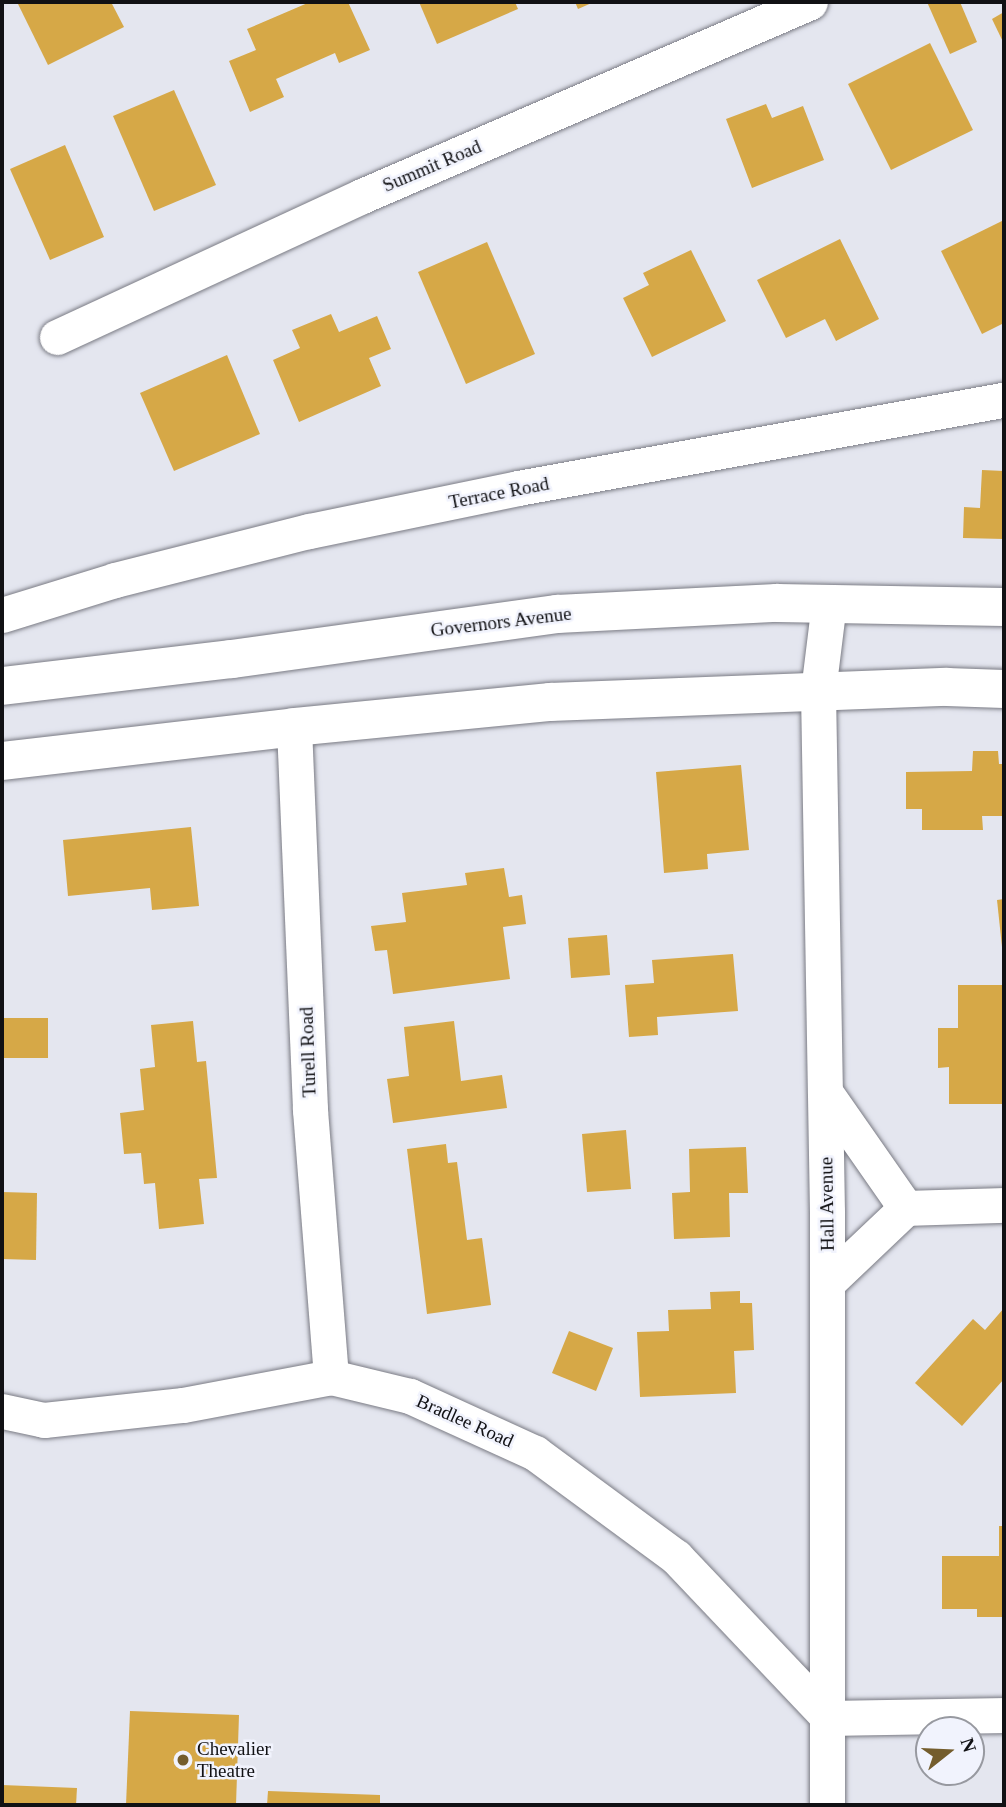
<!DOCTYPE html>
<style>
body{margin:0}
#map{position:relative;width:1006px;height:1807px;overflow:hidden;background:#e4e6ef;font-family:"Times New Roman",serif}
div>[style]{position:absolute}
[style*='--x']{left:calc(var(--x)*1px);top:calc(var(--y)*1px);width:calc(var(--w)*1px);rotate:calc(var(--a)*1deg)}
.building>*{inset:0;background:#d6a847}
.roads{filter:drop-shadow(0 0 2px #7a7b84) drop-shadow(0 0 2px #7a7b84)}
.street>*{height:35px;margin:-17.5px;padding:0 17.5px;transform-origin:17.5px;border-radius:17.5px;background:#fff}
.secondary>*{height:38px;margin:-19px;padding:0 19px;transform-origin:19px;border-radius:19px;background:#fff}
.dots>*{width:19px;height:19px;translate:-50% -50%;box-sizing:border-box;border:4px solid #f1f3fd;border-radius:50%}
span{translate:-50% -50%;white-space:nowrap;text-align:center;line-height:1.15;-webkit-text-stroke:5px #f1f3fd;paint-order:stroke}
.street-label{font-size:19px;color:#111114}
.poi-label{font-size:19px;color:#111114}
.left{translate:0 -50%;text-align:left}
.frame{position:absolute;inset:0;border:4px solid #111114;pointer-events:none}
.north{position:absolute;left:915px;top:1716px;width:70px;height:70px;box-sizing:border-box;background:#f1f3fd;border:2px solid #9799a0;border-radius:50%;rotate:72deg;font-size:19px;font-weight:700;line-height:28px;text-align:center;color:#111114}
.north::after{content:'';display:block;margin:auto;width:24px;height:32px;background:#745d2d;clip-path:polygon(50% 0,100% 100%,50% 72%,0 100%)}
</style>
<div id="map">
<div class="building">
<div style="clip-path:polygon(17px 2px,111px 2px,124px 27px,48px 65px)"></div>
<div style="clip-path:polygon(310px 2px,348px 2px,370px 50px,339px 63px,335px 53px,276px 79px,284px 97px,250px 112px,229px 61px,256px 50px,247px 29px)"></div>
<div style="clip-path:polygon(419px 2px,515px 2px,518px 9px,437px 44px)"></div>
<div style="clip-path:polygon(575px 2px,594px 2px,578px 9px)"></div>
<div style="clip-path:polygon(927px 2px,960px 2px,977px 42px,950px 54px)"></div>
<div style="clip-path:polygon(1004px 12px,1004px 44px,992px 19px)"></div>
<div style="clip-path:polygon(930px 43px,973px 130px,891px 170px,848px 84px)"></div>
<div style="clip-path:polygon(174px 90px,216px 185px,154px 211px,113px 116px)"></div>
<div style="clip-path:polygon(766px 104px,772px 118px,803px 106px,824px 160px,752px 188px,726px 119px)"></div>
<div style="clip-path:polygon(65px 145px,104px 237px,50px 260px,10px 169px)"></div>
<div style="clip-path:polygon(1004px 220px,1004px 323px,982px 334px,941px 251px)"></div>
<div style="clip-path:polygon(840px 239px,879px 319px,836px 341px,825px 319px,786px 338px,757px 280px)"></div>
<div style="clip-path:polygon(487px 242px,535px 354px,466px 384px,418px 272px)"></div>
<div style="clip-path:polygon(691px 250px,726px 321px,652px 357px,623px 298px,649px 285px,643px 273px)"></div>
<div style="clip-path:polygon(331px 314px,339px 332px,377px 316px,391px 349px,369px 358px,381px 386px,299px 422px,273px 360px,300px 348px,292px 330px)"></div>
<div style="clip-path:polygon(227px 355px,260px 434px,174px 471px,140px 393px)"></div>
<div style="clip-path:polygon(982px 470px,1004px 471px,1004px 539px,963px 538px,964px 507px,980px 508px)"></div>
<div style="clip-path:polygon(973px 751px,998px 751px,999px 764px,1004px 764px,1004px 816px,982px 816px,983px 830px,922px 830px,922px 809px,906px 809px,906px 772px,972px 771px)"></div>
<div style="clip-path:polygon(741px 765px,749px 850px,707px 854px,708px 869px,664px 873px,656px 772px)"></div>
<div style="clip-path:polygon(191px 827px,199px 906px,152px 910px,150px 888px,68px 896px,63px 840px)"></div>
<div style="clip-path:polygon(504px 868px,509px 897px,522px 895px,526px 924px,503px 927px,510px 979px,393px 994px,387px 950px,375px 951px,371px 926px,406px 922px,402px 893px,467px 885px,465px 873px)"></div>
<div style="clip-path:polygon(1004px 899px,1004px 946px,1002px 947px,997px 900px)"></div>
<div style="clip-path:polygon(607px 935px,610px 975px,571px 978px,568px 938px)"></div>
<div style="clip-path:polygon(733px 954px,738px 1011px,657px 1017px,658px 1035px,629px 1037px,625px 985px,654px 983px,652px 960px)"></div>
<div style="clip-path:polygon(958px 985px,1004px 985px,1004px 1104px,949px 1104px,949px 1067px,938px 1068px,938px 1028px,958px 1028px)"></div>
<div style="clip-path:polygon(2px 1018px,48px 1018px,48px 1058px,2px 1058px)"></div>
<div style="clip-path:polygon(193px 1021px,197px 1062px,206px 1061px,217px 1178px,199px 1179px,204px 1224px,159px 1229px,155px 1183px,144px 1184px,141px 1153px,124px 1154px,120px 1113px,144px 1110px,140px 1069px,155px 1067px,151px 1025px)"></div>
<div style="clip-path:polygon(454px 1021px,461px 1081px,502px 1075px,507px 1108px,393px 1123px,387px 1079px,409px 1076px,404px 1027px)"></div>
<div style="clip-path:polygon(626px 1130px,631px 1189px,587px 1192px,582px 1134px)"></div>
<div style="clip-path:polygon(446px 1144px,448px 1163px,457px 1162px,467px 1240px,482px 1238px,491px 1305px,427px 1314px,407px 1149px)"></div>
<div style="clip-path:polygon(746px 1147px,748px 1193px,729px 1193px,730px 1237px,674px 1239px,672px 1193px,690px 1192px,689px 1149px)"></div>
<div style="clip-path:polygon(2px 1192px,37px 1193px,36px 1260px,2px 1259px)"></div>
<div style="clip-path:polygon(740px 1291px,740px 1303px,752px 1303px,754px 1350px,734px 1351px,736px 1393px,640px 1397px,637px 1332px,669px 1331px,668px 1310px,711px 1309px,710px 1292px)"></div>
<div style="clip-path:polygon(1004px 1308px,1004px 1379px,962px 1426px,915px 1383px,973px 1319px,985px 1330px)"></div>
<div style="clip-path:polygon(569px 1331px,613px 1348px,596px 1391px,552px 1373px)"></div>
<div style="clip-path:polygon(999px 1526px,1004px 1526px,1004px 1617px,977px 1617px,977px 1609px,942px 1609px,942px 1556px,999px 1556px)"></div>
<div style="clip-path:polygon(130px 1711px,239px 1715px,236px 1805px,126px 1805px)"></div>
<div style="clip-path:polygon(2px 1785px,77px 1788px,76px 1805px,2px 1805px)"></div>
<div style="clip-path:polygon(268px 1791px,380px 1795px,380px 1805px,267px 1805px)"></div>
</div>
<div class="roads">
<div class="street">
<div style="--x:57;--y:337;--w:336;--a:-24.8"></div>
<div style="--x:362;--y:196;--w:488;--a:-23.4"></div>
<div style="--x:2;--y:615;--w:118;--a:-17.2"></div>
<div style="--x:115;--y:580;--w:200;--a:-14.2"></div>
<div style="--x:309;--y:531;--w:213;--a:-11.6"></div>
<div style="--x:518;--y:488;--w:494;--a:-10.3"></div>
<div style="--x:294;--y:727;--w:383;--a:87.6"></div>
<div style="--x:310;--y:1110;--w:268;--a:85.5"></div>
<div style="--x:825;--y:1092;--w:141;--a:55.1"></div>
<div style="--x:828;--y:1282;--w:108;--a:-43.5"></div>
<div style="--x:906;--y:1208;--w:98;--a:-1.8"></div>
<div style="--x:2;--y:1411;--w:43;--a:12.1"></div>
<div style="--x:44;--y:1420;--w:140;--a:-6.2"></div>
<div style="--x:183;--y:1405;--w:151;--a:-10.7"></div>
<div style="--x:331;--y:1377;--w:81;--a:13.5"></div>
<div style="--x:410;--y:1396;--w:137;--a:24.5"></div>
<div style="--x:535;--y:1453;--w:175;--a:36.4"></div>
<div style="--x:676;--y:1557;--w:222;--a:46.5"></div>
<div style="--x:829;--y:1718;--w:175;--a:-1"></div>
<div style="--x:827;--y:1805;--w:593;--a:-90"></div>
<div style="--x:827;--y:1212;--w:521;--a:-90.99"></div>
<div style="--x:818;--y:691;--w:89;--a:-82.9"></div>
</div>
<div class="secondary">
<div style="--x:2;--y:686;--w:232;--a:-6.7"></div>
<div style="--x:232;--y:659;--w:328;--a:-7.9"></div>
<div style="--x:557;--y:614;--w:220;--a:-2.9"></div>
<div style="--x:777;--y:603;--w:227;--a:1"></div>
<div style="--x:2;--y:761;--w:294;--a:-6.6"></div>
<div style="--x:294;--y:727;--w:257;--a:-5.6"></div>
<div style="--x:550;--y:702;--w:397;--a:-2.2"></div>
<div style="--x:947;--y:687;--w:57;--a:2"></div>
</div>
</div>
<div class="dots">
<div style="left:183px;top:1760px;background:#745d2d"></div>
</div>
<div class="street-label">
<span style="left:432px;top:166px;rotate:-23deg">Summit Road</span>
<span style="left:499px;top:493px;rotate:-11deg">Terrace Road</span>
<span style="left:501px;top:622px;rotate:-7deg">Governors Avenue</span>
<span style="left:308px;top:1052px;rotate:-92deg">Turell Road</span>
<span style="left:827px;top:1204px;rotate:-91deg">Hall Avenue</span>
<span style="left:465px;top:1421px;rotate:24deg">Bradlee Road</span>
</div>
<div class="poi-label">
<span class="left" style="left:197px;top:1760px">Chevalier<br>Theatre</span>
</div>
<div class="frame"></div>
<div class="north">N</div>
</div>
